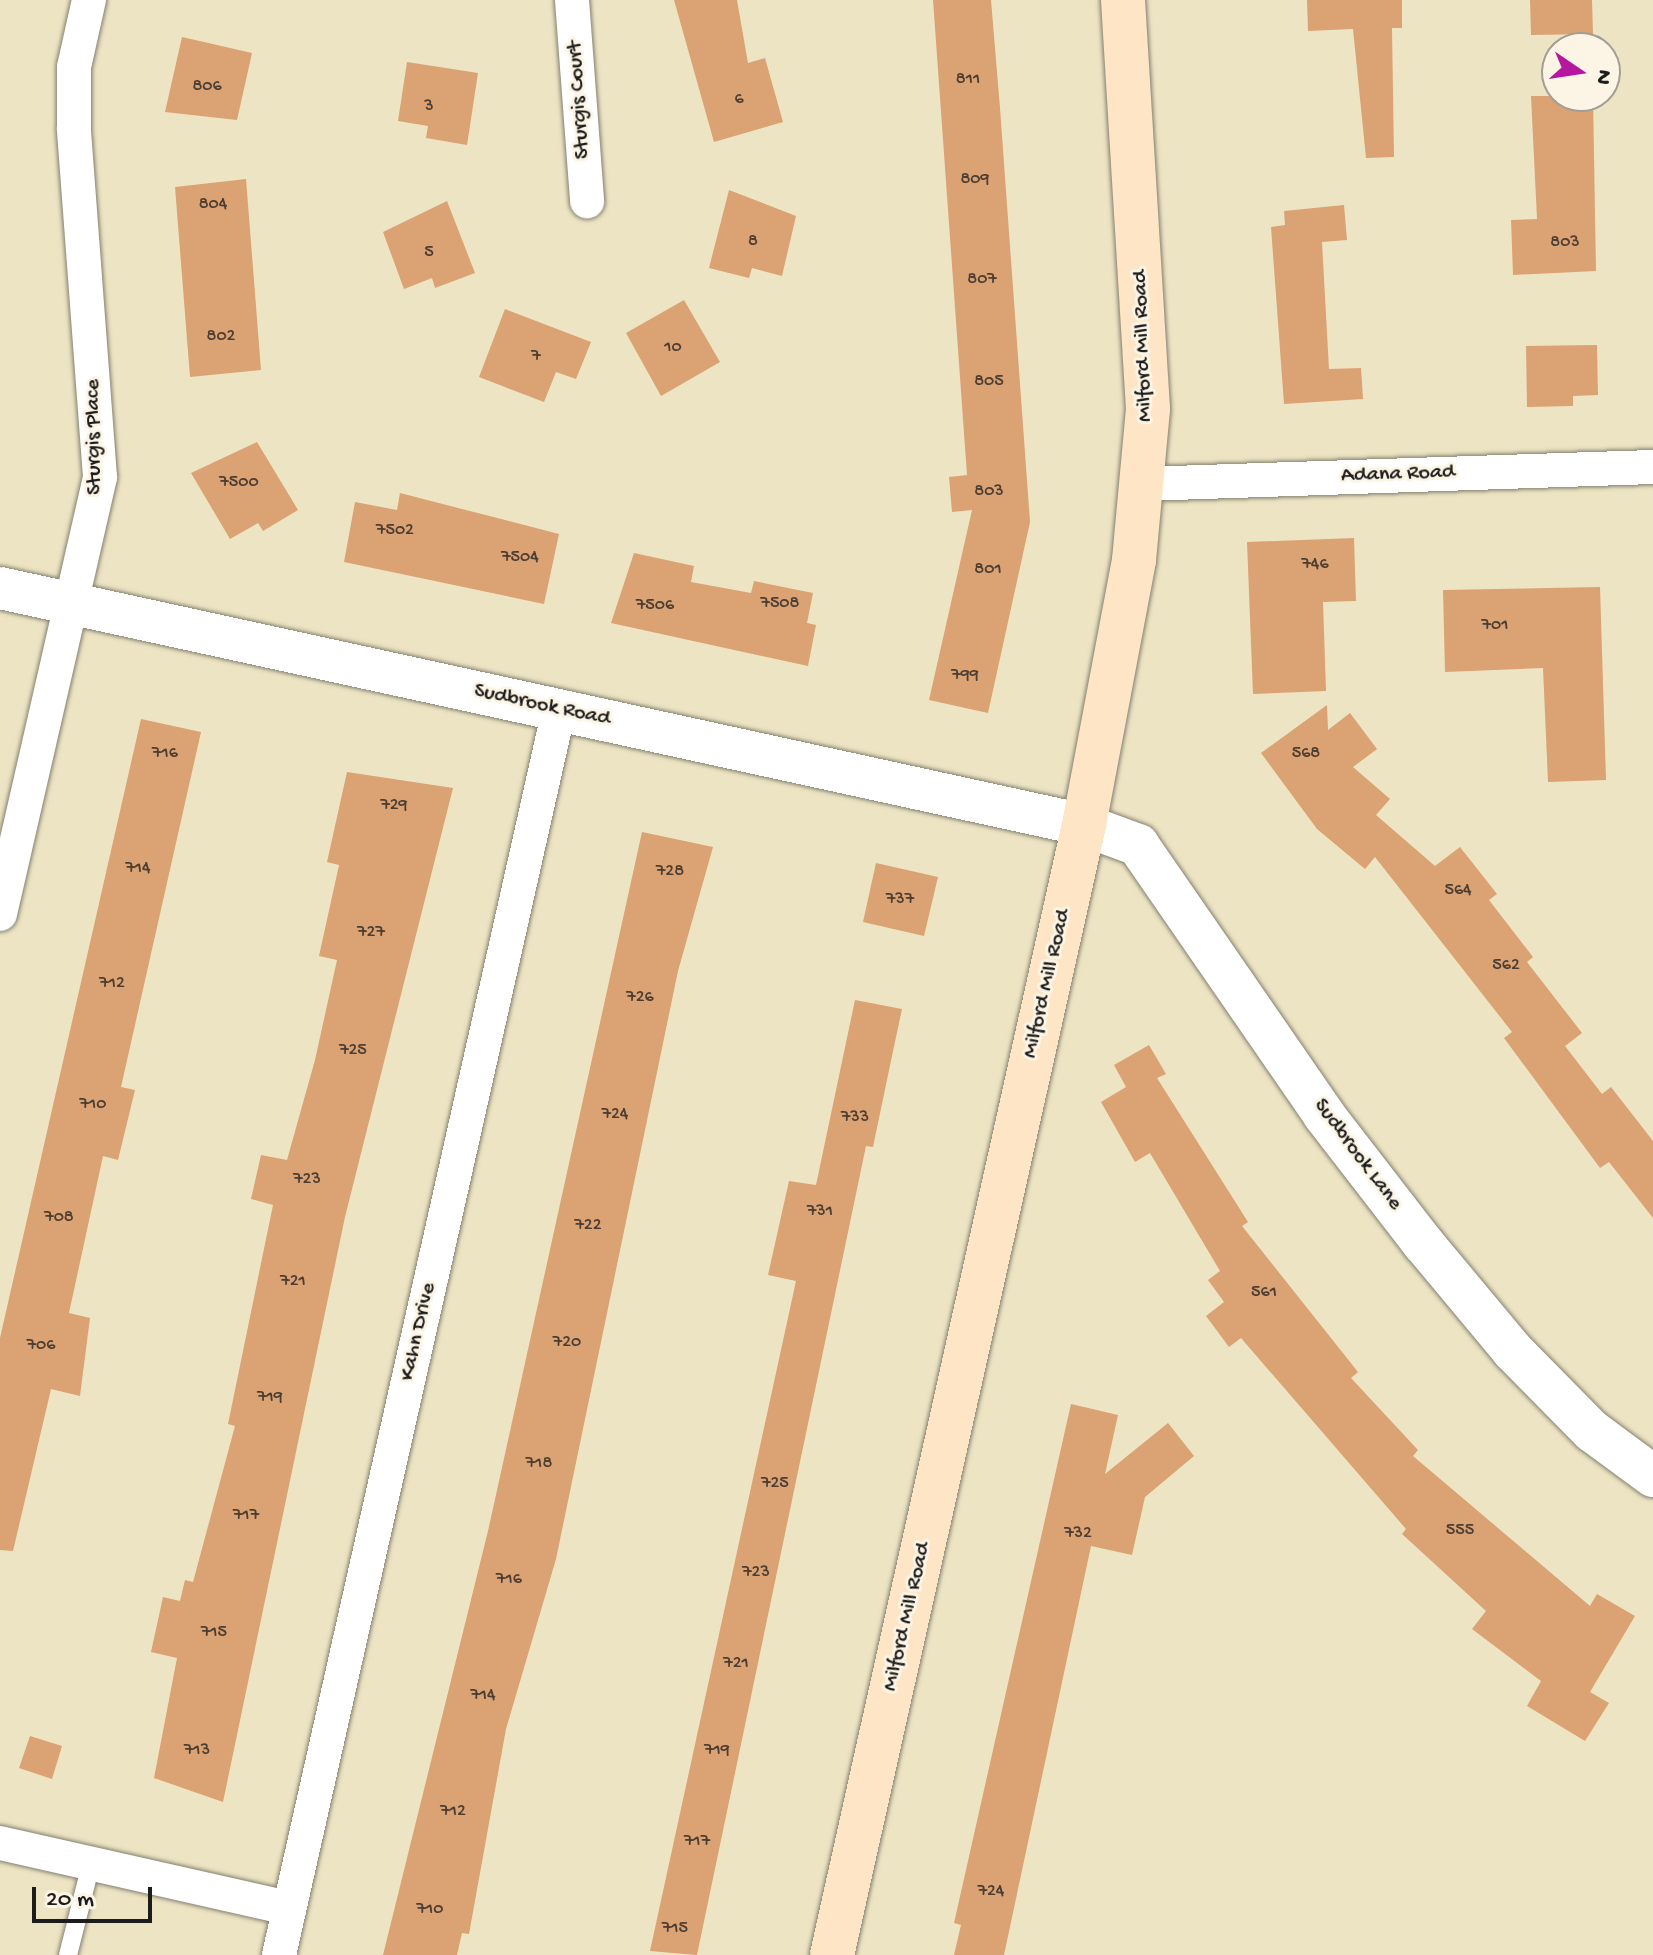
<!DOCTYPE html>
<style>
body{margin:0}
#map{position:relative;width:1653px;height:1955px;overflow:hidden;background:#ede4c4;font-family:"Gochi Hand",sans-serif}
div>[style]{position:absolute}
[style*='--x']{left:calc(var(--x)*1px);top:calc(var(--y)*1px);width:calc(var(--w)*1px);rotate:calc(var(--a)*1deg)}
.building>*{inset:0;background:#dba273}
.roads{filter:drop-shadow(0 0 2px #848070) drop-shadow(0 0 2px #848070)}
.service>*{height:18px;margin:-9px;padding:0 9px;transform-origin:9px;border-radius:9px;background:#fff}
.minor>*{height:34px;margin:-17px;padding:0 17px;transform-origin:17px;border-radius:17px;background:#fff}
.tertiary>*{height:42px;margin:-21px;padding:0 21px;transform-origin:21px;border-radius:21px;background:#fff}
.secondary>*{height:44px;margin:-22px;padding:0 22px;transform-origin:22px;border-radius:22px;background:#fde5c5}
span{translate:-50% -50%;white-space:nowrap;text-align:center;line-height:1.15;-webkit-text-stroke:6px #fcf5e5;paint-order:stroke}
.number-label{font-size:18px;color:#4c3e32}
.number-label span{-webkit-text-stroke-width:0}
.street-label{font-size:22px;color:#1c1c1c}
.north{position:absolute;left:1541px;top:32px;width:80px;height:80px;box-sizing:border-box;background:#fcf5e5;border:2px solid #a29e95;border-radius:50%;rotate:103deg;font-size:22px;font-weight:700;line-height:32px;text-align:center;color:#1c1c1c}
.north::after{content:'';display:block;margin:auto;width:28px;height:36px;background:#b5179e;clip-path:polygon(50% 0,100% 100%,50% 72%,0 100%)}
.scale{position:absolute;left:32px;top:1887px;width:120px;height:36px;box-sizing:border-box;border:4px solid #1c1c1c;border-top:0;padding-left:10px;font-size:24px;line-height:28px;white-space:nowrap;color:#1c1c1c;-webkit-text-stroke:6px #fcf5e5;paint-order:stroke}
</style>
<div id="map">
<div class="building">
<div style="clip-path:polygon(674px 0,737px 0,748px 63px,765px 58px,783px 122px,714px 142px)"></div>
<div style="clip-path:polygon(933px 0,991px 0,1000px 108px,1030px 522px,988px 713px,929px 700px,972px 510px,952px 512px,949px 477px,967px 475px)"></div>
<div style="clip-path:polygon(1307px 0,1402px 0,1402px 28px,1392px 28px,1394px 157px,1366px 158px,1353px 29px,1308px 31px)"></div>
<div style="clip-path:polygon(1530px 0,1592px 0,1593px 34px,1531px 35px)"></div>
<div style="clip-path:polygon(182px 37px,252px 53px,237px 120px,165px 112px)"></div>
<div style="clip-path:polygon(407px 62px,478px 73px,467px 145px,426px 138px,428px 126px,398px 121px)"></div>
<div style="clip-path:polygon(1531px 96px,1593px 96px,1596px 271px,1513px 275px,1511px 220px,1537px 219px)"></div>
<div style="clip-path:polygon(246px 179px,261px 370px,190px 377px,175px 187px)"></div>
<div style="clip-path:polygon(729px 190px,796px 216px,782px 276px,752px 268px,749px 278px,709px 268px)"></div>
<div style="clip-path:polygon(447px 201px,475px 273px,435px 288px,432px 278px,404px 289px,383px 232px)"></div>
<div style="clip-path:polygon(1344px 205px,1347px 240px,1322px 242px,1329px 369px,1361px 368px,1363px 399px,1284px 404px,1271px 227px,1285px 225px,1284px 211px)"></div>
<div style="clip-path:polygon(684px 300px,720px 362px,661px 396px,626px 333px)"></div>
<div style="clip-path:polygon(505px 309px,591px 342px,576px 379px,556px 372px,544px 402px,479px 377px)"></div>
<div style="clip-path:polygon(1597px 345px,1598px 395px,1573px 396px,1573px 406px,1527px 407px,1526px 346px)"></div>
<div style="clip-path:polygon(257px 442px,298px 510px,263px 531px,258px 523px,230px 539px,191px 473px)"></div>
<div style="clip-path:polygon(400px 493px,559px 534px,544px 604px,344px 562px,355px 502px,397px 510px)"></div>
<div style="clip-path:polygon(1354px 538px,1356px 601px,1323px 602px,1326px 691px,1253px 694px,1247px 542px)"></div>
<div style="clip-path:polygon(634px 553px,694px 566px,691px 582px,751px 593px,754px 581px,813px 593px,807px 623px,816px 625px,808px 666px,611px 623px)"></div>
<div style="clip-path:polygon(1600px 587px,1606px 780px,1548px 782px,1543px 668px,1445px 672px,1443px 590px)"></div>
<div style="clip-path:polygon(1327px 705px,1328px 730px,1350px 713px,1377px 749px,1353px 767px,1390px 799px,1376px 815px,1435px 866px,1460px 847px,1497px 894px,1489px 900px,1533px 957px,1527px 962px,1582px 1033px,1565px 1046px,1602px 1094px,1611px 1087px,1653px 1141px,1653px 1218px,1609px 1162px,1600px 1168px,1504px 1038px,1512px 1032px,1375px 857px,1365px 869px,1317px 829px,1261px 753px)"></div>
<div style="clip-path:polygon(141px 719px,201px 732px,121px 1087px,135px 1090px,118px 1160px,103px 1156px,69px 1313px,90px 1318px,80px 1396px,51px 1389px,13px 1551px,0 1550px,0 1338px)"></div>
<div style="clip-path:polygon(347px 772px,453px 788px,345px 1217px,223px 1802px,154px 1778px,177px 1658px,151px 1652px,163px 1597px,180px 1601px,185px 1580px,193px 1582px,235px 1426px,228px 1424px,273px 1205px,251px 1199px,261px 1155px,287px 1160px,315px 1060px,337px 960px,319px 956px,339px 865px,327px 862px)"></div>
<div style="clip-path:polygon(642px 832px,713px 847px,678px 971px,556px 1559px,506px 1729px,469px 1934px,462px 1933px,457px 1955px,383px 1955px,488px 1531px)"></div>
<div style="clip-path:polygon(876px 863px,938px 877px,924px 936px,863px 922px)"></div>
<div style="clip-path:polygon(855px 1000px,902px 1009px,892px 1056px,873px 1147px,866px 1146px,697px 1955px,650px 1951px,796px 1281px,768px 1275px,789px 1181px,816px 1185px)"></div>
<div style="clip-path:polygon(1149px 1045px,1166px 1074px,1157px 1078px,1248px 1222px,1242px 1226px,1358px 1372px,1351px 1378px,1418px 1450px,1413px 1456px,1590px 1606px,1597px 1594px,1635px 1616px,1590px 1692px,1609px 1703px,1585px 1741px,1527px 1706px,1541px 1681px,1472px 1629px,1486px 1611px,1402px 1534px,1406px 1529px,1241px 1338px,1229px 1347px,1206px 1316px,1224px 1302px,1208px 1280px,1220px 1271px,1150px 1153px,1135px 1162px,1101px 1102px,1126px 1087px,1114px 1065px)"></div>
<div style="clip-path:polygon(1071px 1404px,1118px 1415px,1105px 1474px,1168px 1423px,1194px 1456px,1145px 1497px,1132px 1555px,1091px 1546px,1004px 1955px,954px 1955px,961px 1925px,954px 1923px)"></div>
<div style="clip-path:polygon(30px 1736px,62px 1746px,52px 1779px,19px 1768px)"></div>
</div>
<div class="roads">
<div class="service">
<div style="--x:68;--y:1955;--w:94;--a:-75.8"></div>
</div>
<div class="minor">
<div style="--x:572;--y:0;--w:202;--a:85.7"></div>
<div style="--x:1143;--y:484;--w:510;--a:-1.91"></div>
<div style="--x:0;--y:914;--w:448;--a:-77.1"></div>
<div style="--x:100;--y:477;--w:350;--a:-94.3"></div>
<div style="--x:74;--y:128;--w:61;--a:-90"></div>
<div style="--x:74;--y:67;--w:69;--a:-77.4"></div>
<div style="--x:0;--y:1843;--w:296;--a:12.7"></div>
<div style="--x:279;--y:1955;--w:1276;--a:-77.33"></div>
</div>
<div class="tertiary">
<div style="--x:0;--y:588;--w:1110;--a:12.33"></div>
<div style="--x:1084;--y:825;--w:58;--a:20.3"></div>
<div style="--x:1138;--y:845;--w:328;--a:55.4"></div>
<div style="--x:1324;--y:1115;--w:162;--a:52.3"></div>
<div style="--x:1423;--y:1243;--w:139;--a:50.2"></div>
<div style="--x:1512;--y:1350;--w:114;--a:45.4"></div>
<div style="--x:1592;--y:1431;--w:76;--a:36.4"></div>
</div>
<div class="secondary">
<div style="--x:832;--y:1955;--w:1158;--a:-77.43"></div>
<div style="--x:1084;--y:825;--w:270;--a:-79.3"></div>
<div style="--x:1134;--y:560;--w:152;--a:-84.7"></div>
<div style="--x:1148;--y:409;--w:410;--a:-93.5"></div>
</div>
</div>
<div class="number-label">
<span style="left:968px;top:80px">811</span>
<span style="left:207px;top:87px">806</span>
<span style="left:739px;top:100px">6</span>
<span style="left:429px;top:107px">3</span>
<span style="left:975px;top:180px">809</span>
<span style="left:213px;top:205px">804</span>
<span style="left:753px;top:242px">8</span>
<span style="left:1565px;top:243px">803</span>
<span style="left:429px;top:253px">5</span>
<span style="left:982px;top:280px">807</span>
<span style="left:221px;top:337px">802</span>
<span style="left:673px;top:348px">10</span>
<span style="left:536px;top:357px">7</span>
<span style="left:989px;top:382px">805</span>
<span style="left:239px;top:483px">7500</span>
<span style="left:989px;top:492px">803</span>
<span style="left:395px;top:531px">7502</span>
<span style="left:520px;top:558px">7504</span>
<span style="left:1315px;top:565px">746</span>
<span style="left:988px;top:570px">801</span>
<span style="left:780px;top:604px">7508</span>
<span style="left:655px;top:606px">7506</span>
<span style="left:1495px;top:626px">701</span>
<span style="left:965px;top:676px">799</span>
<span style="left:165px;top:754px">716</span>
<span style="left:1306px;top:754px">568</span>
<span style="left:394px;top:806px">729</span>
<span style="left:138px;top:869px">714</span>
<span style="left:670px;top:872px">728</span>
<span style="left:1458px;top:891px">564</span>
<span style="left:900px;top:900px">737</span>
<span style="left:371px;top:933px">727</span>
<span style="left:1506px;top:966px">562</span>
<span style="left:112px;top:984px">712</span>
<span style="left:640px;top:998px">726</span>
<span style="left:353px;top:1051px">725</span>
<span style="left:93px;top:1105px">710</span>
<span style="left:615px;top:1115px">724</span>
<span style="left:855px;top:1118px">733</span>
<span style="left:307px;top:1180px">723</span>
<span style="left:820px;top:1212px">731</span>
<span style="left:59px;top:1218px">708</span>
<span style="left:588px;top:1226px">722</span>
<span style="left:293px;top:1282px">721</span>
<span style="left:1264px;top:1293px">561</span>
<span style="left:567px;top:1343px">720</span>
<span style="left:41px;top:1346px">706</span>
<span style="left:270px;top:1398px">719</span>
<span style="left:539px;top:1464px">718</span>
<span style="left:775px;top:1484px">725</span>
<span style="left:246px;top:1516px">717</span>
<span style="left:1460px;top:1531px">555</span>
<span style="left:1078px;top:1534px">732</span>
<span style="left:756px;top:1573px">723</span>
<span style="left:509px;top:1580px">716</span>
<span style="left:214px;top:1633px">715</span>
<span style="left:736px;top:1664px">721</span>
<span style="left:483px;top:1696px">714</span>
<span style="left:197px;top:1751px">713</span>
<span style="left:717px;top:1751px">719</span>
<span style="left:453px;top:1812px">712</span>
<span style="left:697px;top:1842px">717</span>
<span style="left:991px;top:1892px">724</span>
<span style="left:430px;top:1910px">710</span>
<span style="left:675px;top:1929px">715</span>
</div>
<div class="street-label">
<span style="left:580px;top:100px;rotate:-94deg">Sturgis Court</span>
<span style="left:1144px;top:346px;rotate:-92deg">Milford Mill Road</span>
<span style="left:95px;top:437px;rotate:-91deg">Sturgis Place</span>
<span style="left:1398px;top:475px;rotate:-2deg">Adana Road</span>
<span style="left:542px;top:706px;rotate:12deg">Sudbrook Road</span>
<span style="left:1048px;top:984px;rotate:-77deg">Milford Mill Road</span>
<span style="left:1357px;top:1155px;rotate:53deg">Sudbrook Lane</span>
<span style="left:419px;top:1332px;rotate:-77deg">Kahn Drive</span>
<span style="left:908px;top:1617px;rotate:-77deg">Milford Mill Road</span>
</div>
<div class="north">N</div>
<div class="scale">20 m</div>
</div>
